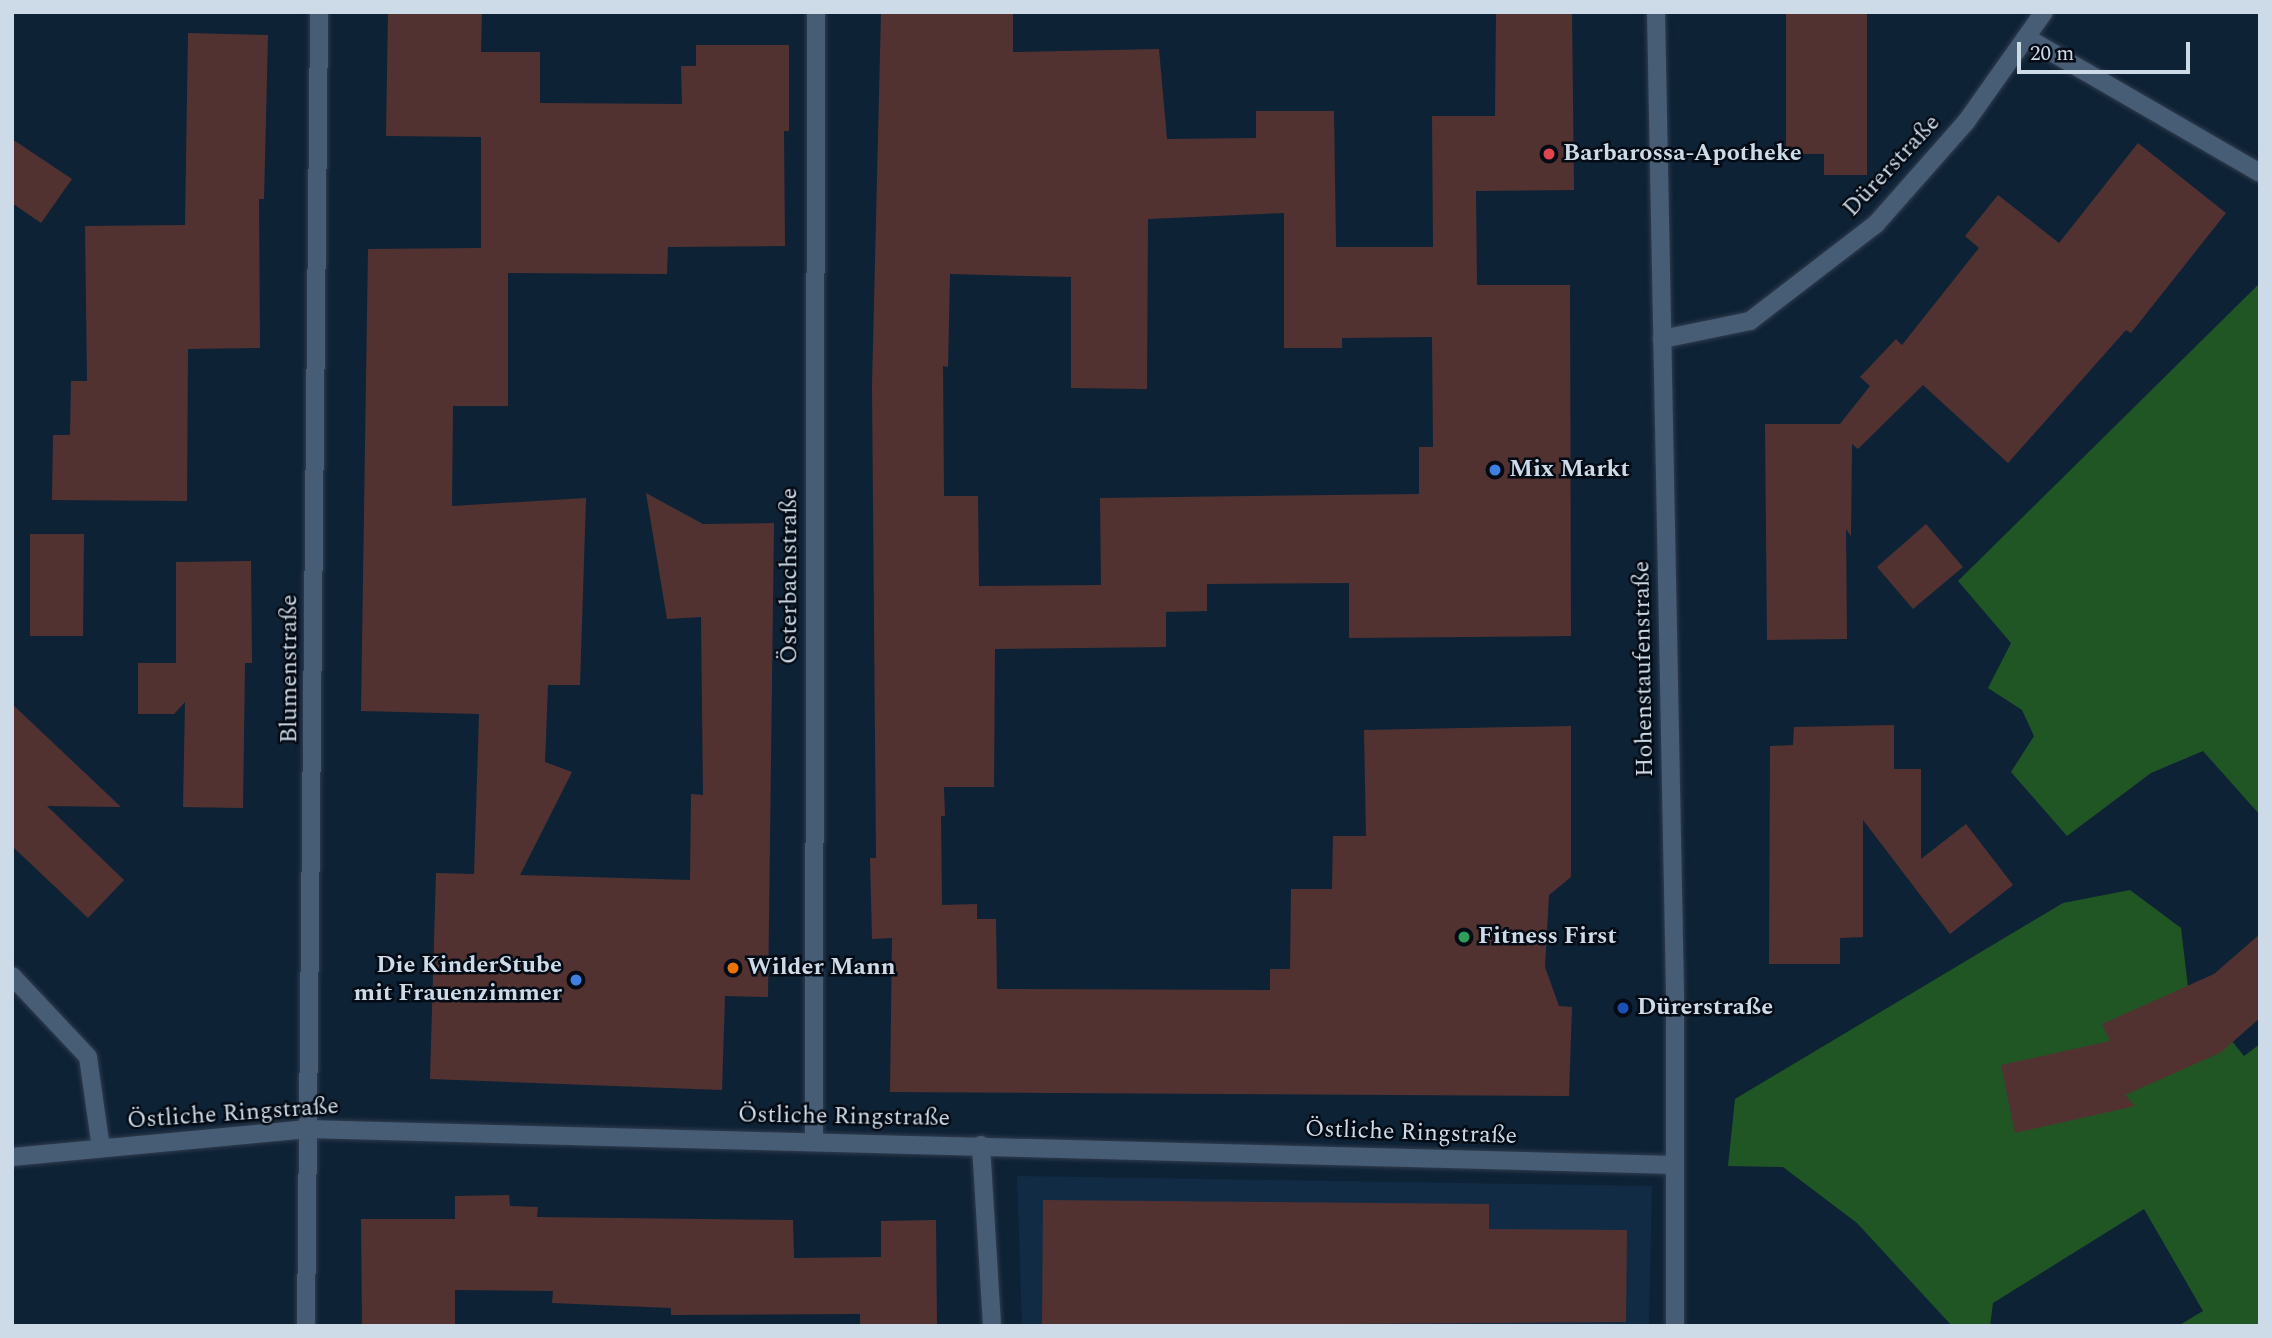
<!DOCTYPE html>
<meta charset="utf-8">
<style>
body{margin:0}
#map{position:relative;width:2272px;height:1338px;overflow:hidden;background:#0e2236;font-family:Spectral,serif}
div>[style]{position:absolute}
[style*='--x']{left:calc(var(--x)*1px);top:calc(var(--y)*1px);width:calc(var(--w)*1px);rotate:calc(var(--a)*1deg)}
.built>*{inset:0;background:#112b44}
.green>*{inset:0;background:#205624}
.building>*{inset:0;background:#523231}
.roads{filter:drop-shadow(0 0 2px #313c4e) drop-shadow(0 0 2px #313c4e)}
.service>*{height:18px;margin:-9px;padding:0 9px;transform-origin:9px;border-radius:9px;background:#475d75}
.minor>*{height:18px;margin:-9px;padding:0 9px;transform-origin:9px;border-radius:9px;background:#475d75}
.secondary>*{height:18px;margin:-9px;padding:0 9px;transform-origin:9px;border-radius:9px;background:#475d75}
.dots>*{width:19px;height:19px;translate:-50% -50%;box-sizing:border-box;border:4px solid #040b14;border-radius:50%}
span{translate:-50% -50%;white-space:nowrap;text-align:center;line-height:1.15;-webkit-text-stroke:5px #040b14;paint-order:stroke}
.poi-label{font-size:24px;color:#cddae8;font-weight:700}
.left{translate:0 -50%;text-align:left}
.right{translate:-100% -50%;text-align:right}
.street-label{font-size:24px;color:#cddae8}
.frame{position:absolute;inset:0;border:14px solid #cddae8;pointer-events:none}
.scale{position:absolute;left:2017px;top:42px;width:173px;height:32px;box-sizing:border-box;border:4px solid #cddae8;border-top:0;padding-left:9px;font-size:21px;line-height:24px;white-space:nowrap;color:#cddae8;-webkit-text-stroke:5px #040b14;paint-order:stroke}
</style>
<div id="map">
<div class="built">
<div style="clip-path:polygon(1017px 1176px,1652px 1186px,1649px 1326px,1022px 1326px)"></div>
</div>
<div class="green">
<div style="clip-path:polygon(2260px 283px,2260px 815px,2203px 751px,2151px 773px,2067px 836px,2011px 772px,2034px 736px,2022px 710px,1988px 688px,2011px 643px,1958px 581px)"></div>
<div style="clip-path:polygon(2130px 890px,2181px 928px,2188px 987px,2244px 1056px,2260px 1044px,2260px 1326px,2178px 1326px,2203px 1311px,2144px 1209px,1993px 1303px,1990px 1326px,1952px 1326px,1857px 1223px,1783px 1167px,1728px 1166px,1735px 1099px,2063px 903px)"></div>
</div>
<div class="building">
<div style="clip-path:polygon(388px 12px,482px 12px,481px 52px,540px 52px,540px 103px,682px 104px,681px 66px,696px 66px,696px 45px,789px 45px,789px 131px,784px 131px,785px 246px,668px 247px,667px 274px,508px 273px,508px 406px,453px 406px,452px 506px,586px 498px,580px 685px,548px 685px,545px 762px,572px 772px,520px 875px,690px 880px,691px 794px,703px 795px,701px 617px,667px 619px,646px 493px,703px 524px,774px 523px,768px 997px,725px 996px,722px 1090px,430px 1079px,436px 873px,474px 874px,479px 714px,361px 711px,368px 249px,481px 248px,481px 137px,386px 136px)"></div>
<div style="clip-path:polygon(evenodd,881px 12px,1013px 12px,1013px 52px,1159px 49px,1167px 139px,1256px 138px,1256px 111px,1334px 111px,1336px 247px,1433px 247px,1432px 116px,1495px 116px,1496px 12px,1572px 12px,1574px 190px,1476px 191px,1477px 285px,1570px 285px,1571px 636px,1349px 638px,1349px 583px,1207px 584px,1207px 611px,1166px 612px,1166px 647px,995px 649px,994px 787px,944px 787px,945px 816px,941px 816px,942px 905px,977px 904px,977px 919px,996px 919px,997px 989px,1270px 990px,1270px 969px,1290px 969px,1291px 889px,1332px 889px,1333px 836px,1366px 836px,1364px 730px,1571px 726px,1571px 877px,1549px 895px,1545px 967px,1559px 1006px,1572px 1007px,1569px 1096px,890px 1092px,892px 938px,872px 939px,870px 858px,876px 858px,872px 386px,881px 12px,1284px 213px,1284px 348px,1342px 348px,1342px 338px,1432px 337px,1433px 447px,1419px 447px,1419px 494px,1100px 498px,1101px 585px,979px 586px,978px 496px,944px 496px,943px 366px,948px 367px,950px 274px,1071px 277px,1071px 388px,1147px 389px,1148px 219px,1284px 213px)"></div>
<div style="clip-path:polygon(1786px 12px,1867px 12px,1867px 175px,1824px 175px,1824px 154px,1786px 154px)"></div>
<div style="clip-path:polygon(188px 33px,268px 35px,264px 199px,259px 199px,260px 348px,188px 349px,187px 501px,52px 500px,53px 435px,70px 435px,71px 381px,87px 381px,85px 226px,185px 225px)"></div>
<div style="clip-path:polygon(12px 139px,72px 179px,41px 223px,12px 203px)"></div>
<div style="clip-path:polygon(2138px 143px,2226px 213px,2131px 333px,2126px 330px,2008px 463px,1923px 385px,1858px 449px,1852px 444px,1851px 536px,1846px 529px,1847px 639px,1767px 640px,1765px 424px,1840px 424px,1870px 386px,1860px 377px,1896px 339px,1902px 345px,1979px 248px,1965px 236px,1998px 195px,2059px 243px)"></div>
<div style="clip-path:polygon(1926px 524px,1963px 567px,1913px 609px,1877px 567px)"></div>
<div style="clip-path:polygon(30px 534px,84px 534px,83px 636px,30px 636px)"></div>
<div style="clip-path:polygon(251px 561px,252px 663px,245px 663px,243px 808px,183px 807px,185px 702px,174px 714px,138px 714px,138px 663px,176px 663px,176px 562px)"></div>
<div style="clip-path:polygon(12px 704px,121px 807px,47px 806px,124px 880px,88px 918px,12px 846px)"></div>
<div style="clip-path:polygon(1894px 725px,1894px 769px,1921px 769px,1921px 859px,1966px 824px,2013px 885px,1950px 934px,1863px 820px,1863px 937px,1840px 938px,1840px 964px,1769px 964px,1770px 746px,1793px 745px,1794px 727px)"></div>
<div style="clip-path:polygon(2260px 934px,2260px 1018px,2220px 1053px,2125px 1095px,2135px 1106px,2015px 1133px,2001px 1065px,2110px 1041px,2102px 1024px,2214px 974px)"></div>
<div style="clip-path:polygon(509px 1195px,510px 1206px,538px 1207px,537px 1217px,793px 1220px,794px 1258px,881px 1257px,881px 1221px,936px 1220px,937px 1326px,860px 1326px,860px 1314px,671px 1315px,671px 1308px,552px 1303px,553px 1291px,455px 1290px,455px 1326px,362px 1326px,361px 1219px,455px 1219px,455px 1196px)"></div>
<div style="clip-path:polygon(1043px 1200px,1489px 1204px,1489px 1229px,1627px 1230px,1626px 1322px,1042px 1326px)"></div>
</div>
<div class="roads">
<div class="service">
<div style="--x:2029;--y:39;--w:267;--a:30.1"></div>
</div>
<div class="minor">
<div style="--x:1662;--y:339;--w:90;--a:-11.6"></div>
<div style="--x:1750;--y:321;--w:159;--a:-37.6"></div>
<div style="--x:1876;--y:224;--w:136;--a:-48.6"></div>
<div style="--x:1966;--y:122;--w:135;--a:-54.7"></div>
<div style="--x:12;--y:976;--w:111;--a:46.8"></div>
<div style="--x:88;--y:1057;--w:92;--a:81.9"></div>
<div style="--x:814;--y:1141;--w:1129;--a:-89.9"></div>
<div style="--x:981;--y:1145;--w:181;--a:86.5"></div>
<div style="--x:12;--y:1157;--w:295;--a:-5.4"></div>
<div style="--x:306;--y:1129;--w:1369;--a:1.51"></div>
<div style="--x:306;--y:1326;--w:1314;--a:-89.43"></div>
</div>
<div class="secondary">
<div style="--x:1656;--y:12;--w:983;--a:88.89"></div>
<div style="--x:1675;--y:995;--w:331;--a:90"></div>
</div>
</div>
<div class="dots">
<div style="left:1549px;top:154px;background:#e0444e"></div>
<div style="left:1495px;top:470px;background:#3f7fe0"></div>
<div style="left:1464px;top:937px;background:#2e9e5b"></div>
<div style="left:733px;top:968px;background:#e8710a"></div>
<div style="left:576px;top:980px;background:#3f7fe0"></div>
<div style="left:1623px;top:1008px;background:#1a4fb4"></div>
</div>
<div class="poi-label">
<span class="left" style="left:1563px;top:154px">Barbarossa-Apotheke</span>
<span class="left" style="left:1509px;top:470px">Mix Markt</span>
<span class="left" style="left:1478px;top:937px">Fitness First</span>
<span class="right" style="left:562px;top:980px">Die KinderStube<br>mit Frauenzimmer</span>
<span class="left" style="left:747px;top:968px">Wilder Mann</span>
<span class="left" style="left:1637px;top:1008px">Dürerstraße</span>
</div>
<div class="street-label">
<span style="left:1892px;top:166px;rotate:-47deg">Dürerstraße</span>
<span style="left:790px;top:576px;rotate:-90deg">Österbachstraße</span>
<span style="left:290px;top:669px;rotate:-90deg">Blumenstraße</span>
<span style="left:1644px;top:669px;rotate:-91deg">Hohenstaufenstraße</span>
<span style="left:233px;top:1114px;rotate:-4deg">Östliche Ringstraße</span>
<span style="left:844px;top:1117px;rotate:1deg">Östliche Ringstraße</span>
<span style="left:1411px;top:1133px;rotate:2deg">Östliche Ringstraße</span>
</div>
<div class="frame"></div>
<div class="scale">20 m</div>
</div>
